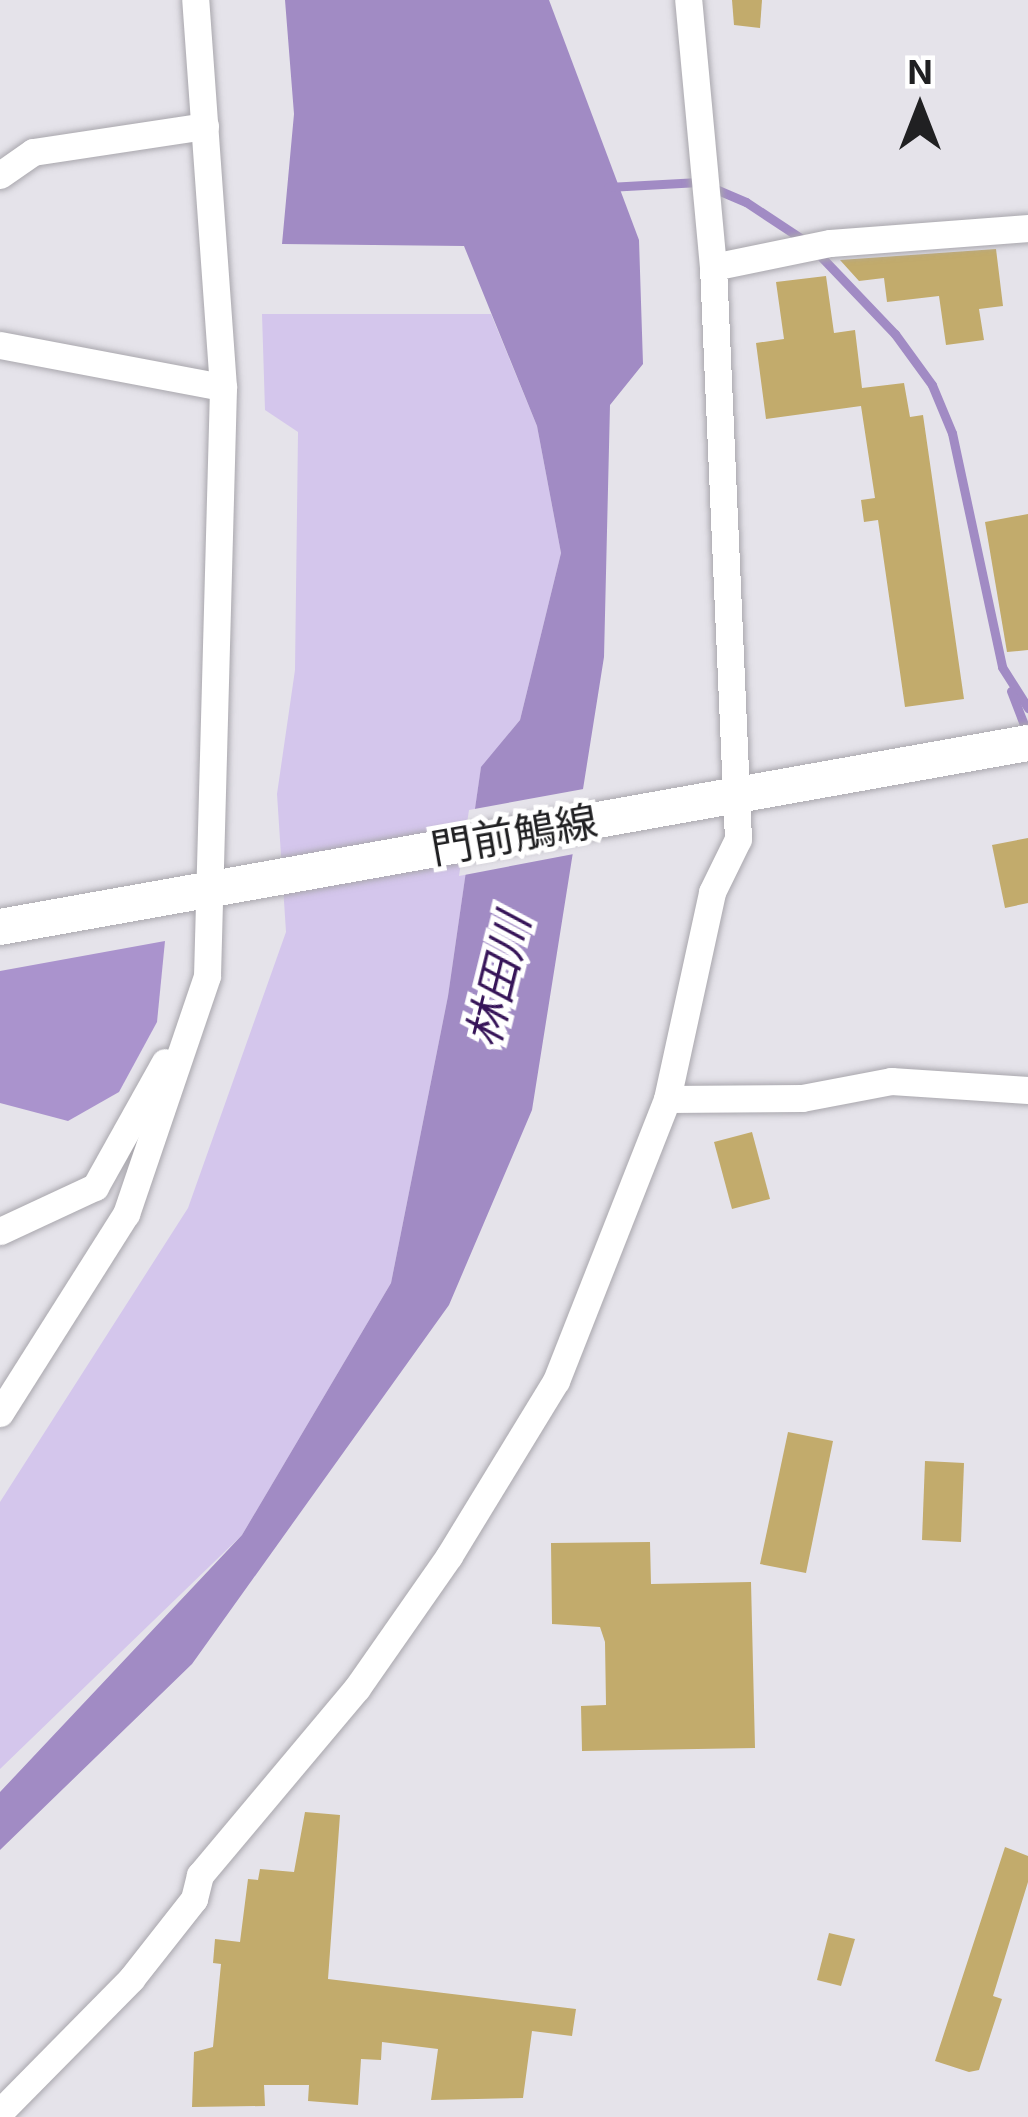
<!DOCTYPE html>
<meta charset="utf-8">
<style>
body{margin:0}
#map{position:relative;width:1028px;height:2117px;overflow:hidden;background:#e5e3ea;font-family:Inter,"Noto Sans JP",sans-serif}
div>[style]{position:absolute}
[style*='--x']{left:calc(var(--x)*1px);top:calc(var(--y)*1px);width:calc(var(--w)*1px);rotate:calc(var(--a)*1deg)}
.green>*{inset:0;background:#d4c6ec}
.forest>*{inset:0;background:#aa93cd}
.water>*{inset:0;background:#a18bc4}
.pier>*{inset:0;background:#e5e3ea}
.stream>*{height:9px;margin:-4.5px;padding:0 4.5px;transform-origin:4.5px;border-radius:4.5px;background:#a18bc4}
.building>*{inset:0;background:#c2ab6c}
.roads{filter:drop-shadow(0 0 3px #a9a7ad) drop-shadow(0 0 3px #a9a7ad)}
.street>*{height:27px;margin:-13.5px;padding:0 13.5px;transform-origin:13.5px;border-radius:13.5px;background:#fff}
.secondary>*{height:36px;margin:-18px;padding:0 18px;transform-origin:18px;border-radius:18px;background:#fff}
span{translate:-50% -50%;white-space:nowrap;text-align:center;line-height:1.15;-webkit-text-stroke:10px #fff;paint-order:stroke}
.street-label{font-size:42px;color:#202022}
.water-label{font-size:45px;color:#371559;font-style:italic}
.north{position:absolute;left:860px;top:48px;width:120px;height:120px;-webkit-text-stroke:9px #fff;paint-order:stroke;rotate:0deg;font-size:33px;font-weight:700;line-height:48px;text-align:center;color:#202022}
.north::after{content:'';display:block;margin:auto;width:42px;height:54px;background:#202022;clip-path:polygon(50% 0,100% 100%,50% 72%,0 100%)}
</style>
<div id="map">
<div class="green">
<div style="clip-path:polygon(262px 314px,491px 314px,537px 426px,561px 553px,520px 720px,481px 768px,448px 996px,391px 1283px,242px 1535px,0 1769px,0 1502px,188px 1208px,286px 932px,277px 794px,295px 670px,298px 432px,265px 410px)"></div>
</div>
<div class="forest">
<div style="clip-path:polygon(165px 941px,157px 1022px,119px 1092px,68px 1121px,0 1103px,0 971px)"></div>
</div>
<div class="water">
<div style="clip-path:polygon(285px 0,549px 0,639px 240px,643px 364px,610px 405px,604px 657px,532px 1110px,449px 1305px,192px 1664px,0 1850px,0 1792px,242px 1535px,391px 1283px,448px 996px,481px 767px,520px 720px,561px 553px,537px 426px,464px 246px,282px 244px,294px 114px)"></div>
</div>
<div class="pier">
<div style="clip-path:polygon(589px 788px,579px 853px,459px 876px,469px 810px)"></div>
</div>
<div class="stream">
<div style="--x:608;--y:187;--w:91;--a:-3.1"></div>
<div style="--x:699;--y:182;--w:51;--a:23.1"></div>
<div style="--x:746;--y:202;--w:74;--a:33.5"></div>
<div style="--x:808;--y:243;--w:126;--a:46.3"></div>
<div style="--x:895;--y:334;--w:63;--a:54"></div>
<div style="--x:932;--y:385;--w:52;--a:67.4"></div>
<div style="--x:952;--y:433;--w:239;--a:77.9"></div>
<div style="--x:1002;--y:667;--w:49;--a:57.6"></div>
<div style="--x:1011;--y:691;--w:47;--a:68.9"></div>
</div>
<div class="building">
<div style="clip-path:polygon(732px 0,762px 0,760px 28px,734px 25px)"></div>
<div style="clip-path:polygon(996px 249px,1003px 306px,979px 309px,984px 340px,946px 345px,939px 296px,887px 302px,884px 278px,859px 281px,840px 260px)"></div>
<div style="clip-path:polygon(826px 276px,834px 333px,855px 330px,862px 388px,904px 383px,910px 417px,923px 415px,964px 699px,905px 707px,878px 520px,864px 522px,861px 500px,875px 498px,861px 406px,766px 419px,756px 343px,784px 339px,776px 282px)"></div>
<div style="clip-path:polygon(1028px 514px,1028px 650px,1007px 652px,985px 522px)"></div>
<div style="clip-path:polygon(1028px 838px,1028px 903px,1005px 908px,992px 845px)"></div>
<div style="clip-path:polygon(752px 1132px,770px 1199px,732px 1209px,714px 1142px)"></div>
<div style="clip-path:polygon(788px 1432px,833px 1441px,806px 1573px,760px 1564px)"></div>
<div style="clip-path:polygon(925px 1461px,964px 1463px,961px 1542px,922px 1540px)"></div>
<div style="clip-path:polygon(650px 1542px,651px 1584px,751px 1582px,755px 1748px,582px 1751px,581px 1706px,606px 1705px,605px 1642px,600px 1627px,552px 1624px,551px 1543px)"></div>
<div style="clip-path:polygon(305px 1812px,340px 1815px,328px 1979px,576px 2009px,572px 2036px,532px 2031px,523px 2098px,431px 2100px,438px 2049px,382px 2042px,381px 2060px,361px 2059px,358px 2105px,308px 2101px,309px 2085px,264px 2085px,265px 2106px,192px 2107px,194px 2052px,213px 2047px,221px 1964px,213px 1963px,215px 1939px,240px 1942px,248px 1879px,258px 1880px,260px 1869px,294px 1872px)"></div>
<div style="clip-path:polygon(1005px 1847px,1028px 1856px,1028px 1882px,993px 1996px,1002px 1999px,979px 2070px,969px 2072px,935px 2061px)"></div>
<div style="clip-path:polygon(829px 1933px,855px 1939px,841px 1986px,817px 1980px)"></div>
</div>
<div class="roads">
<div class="street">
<div style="--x:0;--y:175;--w:40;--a:-34.9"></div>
<div style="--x:33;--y:152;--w:174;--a:-8.6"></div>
<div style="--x:713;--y:267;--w:119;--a:-11.6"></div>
<div style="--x:830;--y:243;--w:199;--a:-4.3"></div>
<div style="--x:0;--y:345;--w:227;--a:10.7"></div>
<div style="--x:667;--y:1099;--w:135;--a:-0.4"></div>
<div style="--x:802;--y:1098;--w:91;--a:-10.8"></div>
<div style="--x:891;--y:1081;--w:137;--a:3.8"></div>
<div style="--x:0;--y:1231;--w:105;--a:-24.9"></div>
<div style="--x:95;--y:1187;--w:143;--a:-60.8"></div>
<div style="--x:0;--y:1413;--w:236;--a:-57.7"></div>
<div style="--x:126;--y:1214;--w:251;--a:-71.2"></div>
<div style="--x:207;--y:976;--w:589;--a:-88.44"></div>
<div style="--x:223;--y:387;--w:388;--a:-94.1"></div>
<div style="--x:0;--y:2112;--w:187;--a:-45.4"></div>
<div style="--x:131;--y:1979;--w:102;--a:-51.8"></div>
<div style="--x:194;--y:1899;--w:25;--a:-76"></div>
<div style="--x:200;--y:1875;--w:244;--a:-50"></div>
<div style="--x:357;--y:1688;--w:161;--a:-55.1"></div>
<div style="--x:449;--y:1556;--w:205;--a:-58.6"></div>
<div style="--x:556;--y:1381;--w:303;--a:-68.5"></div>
<div style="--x:667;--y:1099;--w:212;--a:-77.7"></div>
<div style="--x:712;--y:892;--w:59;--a:-63.9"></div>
<div style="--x:738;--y:839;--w:573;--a:-92.5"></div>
<div style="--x:713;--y:267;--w:268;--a:-95.3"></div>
</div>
<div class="secondary">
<div style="--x:0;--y:927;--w:1044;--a:-10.15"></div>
</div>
</div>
<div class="street-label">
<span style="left:514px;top:835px;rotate:-10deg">門前鵤線</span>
</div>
<div class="water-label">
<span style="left:498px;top:980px;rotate:-76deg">林田川</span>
</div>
<div class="north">N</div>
</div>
